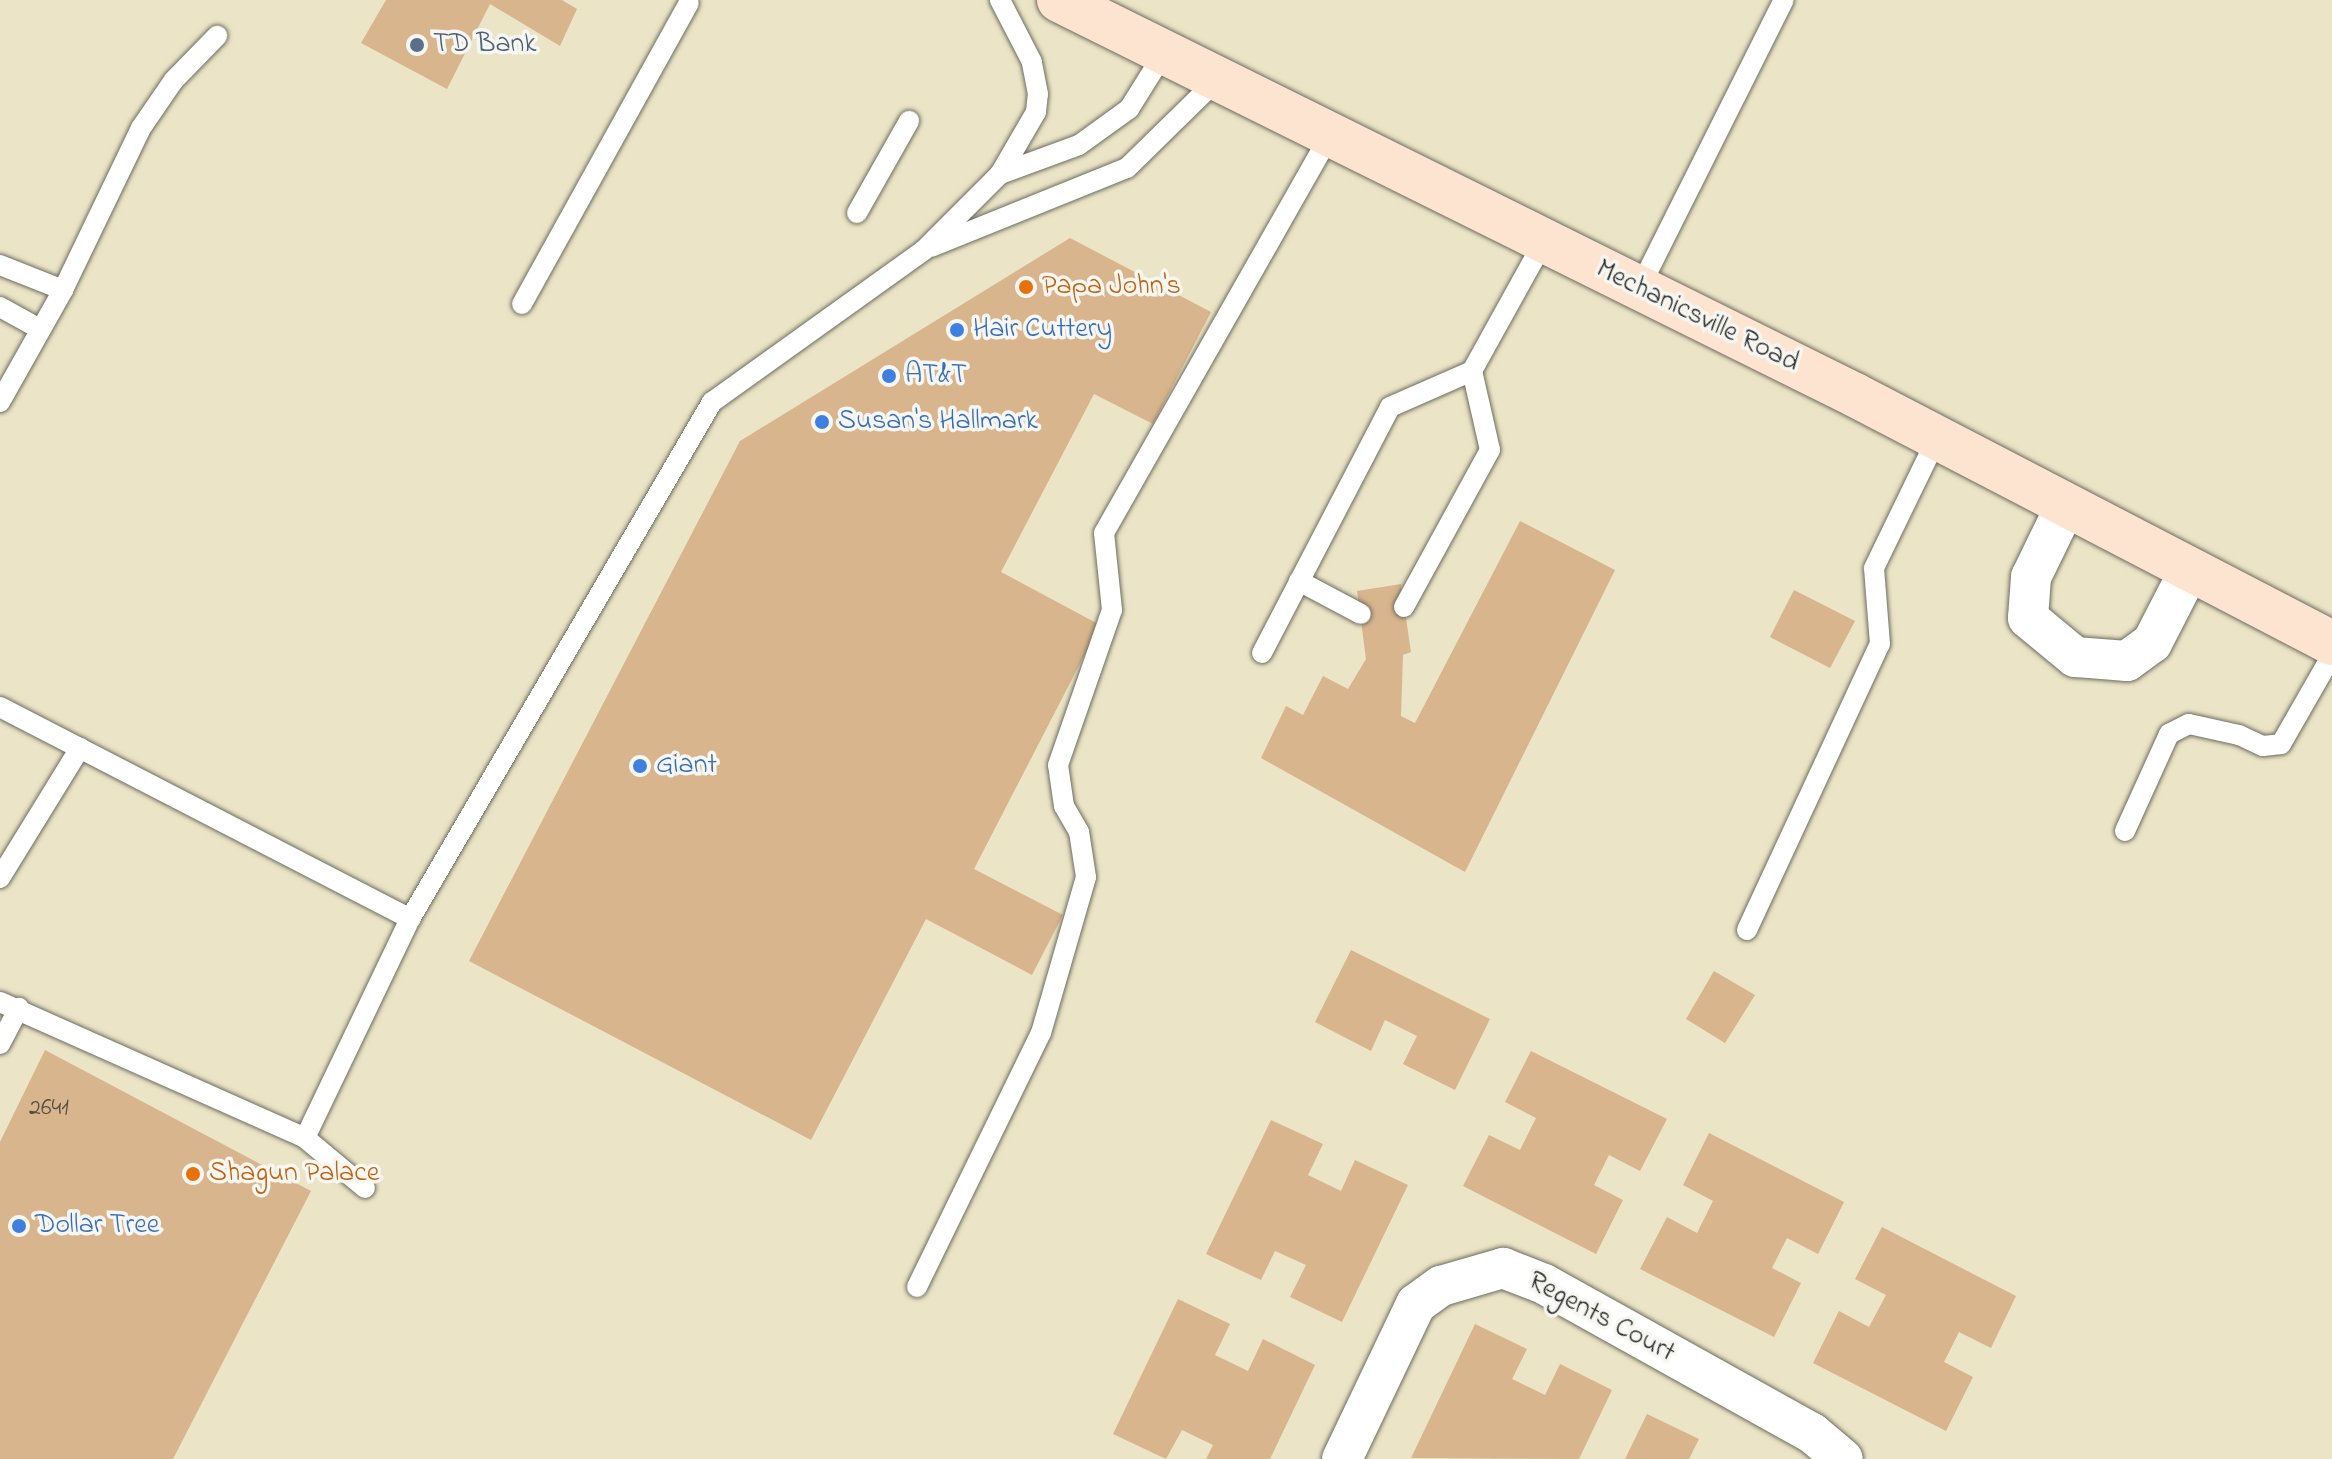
<!DOCTYPE html>
<style>
body{margin:0}
#map{position:relative;width:2332px;height:1459px;overflow:hidden;background:#ebe4c6;font-family:"Indie Flower",sans-serif}
div>[style]{position:absolute}
[style*='--x']{left:calc(var(--x)*1px);top:calc(var(--y)*1px);width:calc(var(--w)*1px);rotate:calc(var(--a)*1deg)}
.building>*{inset:0;background:#d8b58c}
.roads{filter:drop-shadow(0 0 2px #6e6c61) drop-shadow(0 0 2px #6e6c61)}
.lane>*{height:20px;margin:-10px;padding:0 10px;transform-origin:10px;border-radius:10px;background:#fff}
.street>*{height:40px;margin:-20px;padding:0 20px;transform-origin:20px;border-radius:20px;background:#fff}
.secondary>*{height:44px;margin:-22px;padding:0 22px;transform-origin:22px;border-radius:22px;background:#fde4d1}
.dots>*{width:22px;height:22px;translate:-50% -50%;box-sizing:border-box;border:4px solid #f6f6f2;border-radius:50%}
span{translate:-50% -50%;white-space:nowrap;text-align:center;line-height:1.15;-webkit-text-stroke:7px #f6f6f2;paint-order:stroke}
.number-label{font-size:24px;color:#564e43}
.number-label span{-webkit-text-stroke-width:0}
.service-label{font-size:28px;color:#4e5e75}
.left{translate:0 -50%;text-align:left}
.food-label{font-size:28px;color:#c56008}
.street-label{font-size:28px;color:#2b2b2b}
.shop-label{font-size:28px;color:#366cbe}
</style>
<div id="map">
<div class="building">
<div style="clip-path:polygon(386px 0,562px 0,577px 9px,560px 46px,490px 4px,447px 89px,361px 43px)"></div>
<div style="clip-path:polygon(1070px 238px,1211px 312px,1153px 424px,1094px 394px,1001px 572px,1100px 625px,974px 869px,1063px 915px,1032px 975px,926px 919px,811px 1140px,469px 961px,740px 441px)"></div>
<div style="clip-path:polygon(1520px 521px,1615px 570px,1465px 872px,1261px 758px,1286px 706px,1303px 715px,1323px 676px,1348px 689px,1366px 659px,1357px 591px,1401px 584px,1411px 652px,1403px 655px,1401px 716px,1415px 723px)"></div>
<div style="clip-path:polygon(1794px 590px,1855px 621px,1830px 668px,1770px 637px)"></div>
<div style="clip-path:polygon(1351px 950px,1490px 1019px,1455px 1090px,1403px 1064px,1417px 1036px,1385px 1020px,1371px 1051px,1315px 1022px)"></div>
<div style="clip-path:polygon(1714px 971px,1755px 995px,1725px 1043px,1686px 1019px)"></div>
<div style="clip-path:polygon(45px 1050px,311px 1191px,173px 1459px,0 1459px,0 1142px)"></div>
<div style="clip-path:polygon(1531px 1051px,1667px 1119px,1640px 1171px,1609px 1155px,1594px 1185px,1623px 1200px,1596px 1254px,1463px 1186px,1489px 1135px,1520px 1150px,1536px 1118px,1505px 1102px)"></div>
<div style="clip-path:polygon(1271px 1120px,1323px 1144px,1308px 1175px,1341px 1191px,1355px 1160px,1408px 1185px,1342px 1322px,1290px 1297px,1306px 1265px,1275px 1251px,1261px 1280px,1206px 1254px)"></div>
<div style="clip-path:polygon(1709px 1133px,1844px 1202px,1818px 1254px,1787px 1238px,1772px 1268px,1801px 1283px,1774px 1337px,1640px 1269px,1667px 1217px,1697px 1233px,1713px 1201px,1683px 1185px)"></div>
<div style="clip-path:polygon(1882px 1227px,2016px 1296px,1991px 1348px,1959px 1332px,1944px 1362px,1973px 1377px,1946px 1431px,1813px 1363px,1839px 1311px,1869px 1327px,1886px 1295px,1855px 1279px)"></div>
<div style="clip-path:polygon(1178px 1299px,1230px 1324px,1215px 1355px,1248px 1371px,1263px 1339px,1315px 1365px,1270px 1459px,1206px 1459px,1213px 1445px,1182px 1430px,1166px 1459px,1113px 1434px)"></div>
<div style="clip-path:polygon(1475px 1324px,1527px 1349px,1512px 1379px,1545px 1395px,1560px 1364px,1612px 1390px,1579px 1459px,1411px 1458px)"></div>
<div style="clip-path:polygon(1647px 1414px,1699px 1439px,1689px 1459px,1625px 1459px)"></div>
</div>
<div class="roads">
<div class="lane">
<div style="--x:1000;--y:174;--w:72;--a:-59.9"></div>
<div style="--x:1036;--y:112;--w:18;--a:-84"></div>
<div style="--x:1038;--y:94;--w:33;--a:-101"></div>
<div style="--x:1032;--y:62;--w:70;--a:-117.3"></div>
<div style="--x:857;--y:213;--w:106;--a:-60.5"></div>
<div style="--x:931;--y:247;--w:211;--a:-22"></div>
<div style="--x:1127;--y:168;--w:127;--a:-44.4"></div>
<div style="--x:0;--y:265;--w:68;--a:21.6"></div>
<div style="--x:1639;--y:289;--w:323;--a:-63.4"></div>
<div style="--x:522;--y:304;--w:344;--a:-61"></div>
<div style="--x:0;--y:307;--w:46;--a:28.8"></div>
<div style="--x:0;--y:402;--w:129;--a:-60.6"></div>
<div style="--x:63;--y:290;--w:180;--a:-64.3"></div>
<div style="--x:141;--y:128;--w:58;--a:-55.5"></div>
<div style="--x:174;--y:80;--w:62;--a:-45.7"></div>
<div style="--x:1299;--y:581;--w:70;--a:28"></div>
<div style="--x:1404;--y:607;--w:179;--a:-61.3"></div>
<div style="--x:1490;--y:450;--w:81;--a:-102.8"></div>
<div style="--x:1262;--y:653;--w:277;--a:-62.5"></div>
<div style="--x:1390;--y:407;--w:90;--a:-23.7"></div>
<div style="--x:1472;--y:371;--w:149;--a:-61"></div>
<div style="--x:0;--y:707;--w:462;--a:27.3"></div>
<div style="--x:2125;--y:831;--w:107;--a:-65.6"></div>
<div style="--x:2169;--y:734;--w:22;--a:-27"></div>
<div style="--x:2189;--y:724;--w:51;--a:12.4"></div>
<div style="--x:2239;--y:735;--w:26;--a:25"></div>
<div style="--x:2263;--y:746;--w:18;--a:-6"></div>
<div style="--x:2281;--y:744;--w:103;--a:-60.2"></div>
<div style="--x:0;--y:878;--w:153;--a:-58.4"></div>
<div style="--x:1747;--y:930;--w:315;--a:-65.1"></div>
<div style="--x:1880;--y:644;--w:76;--a:-94.5"></div>
<div style="--x:1874;--y:568;--w:144;--a:-64.1"></div>
<div style="--x:0;--y:1002;--w:334;--a:24"></div>
<div style="--x:305;--y:1138;--w:78;--a:39.8"></div>
<div style="--x:0;--y:1044;--w:41;--a:-62.2"></div>
<div style="--x:305;--y:1138;--w:243;--a:-64.4"></div>
<div style="--x:410;--y:919;--w:599;--a:-59.71"></div>
<div style="--x:712;--y:402;--w:261;--a:-35.6"></div>
<div style="--x:924;--y:250;--w:107;--a:-45"></div>
<div style="--x:1000;--y:174;--w:84;--a:-20.2"></div>
<div style="--x:1079;--y:145;--w:62;--a:-35.8"></div>
<div style="--x:1129;--y:109;--w:66;--a:-58"></div>
<div style="--x:917;--y:1287;--w:283;--a:-64"></div>
<div style="--x:1041;--y:1033;--w:162;--a:-73.9"></div>
<div style="--x:1086;--y:877;--w:46;--a:-98.8"></div>
<div style="--x:1079;--y:832;--w:30;--a:-120"></div>
<div style="--x:1064;--y:806;--w:41;--a:-98.3"></div>
<div style="--x:1058;--y:765;--w:164;--a:-70.8"></div>
<div style="--x:1112;--y:610;--w:77;--a:-95.9"></div>
<div style="--x:1104;--y:533;--w:458;--a:-60.4"></div>
</div>
<div class="street">
<div style="--x:2066;--y:505;--w:80;--a:115.9"></div>
<div style="--x:2031;--y:577;--w:41;--a:94.2"></div>
<div style="--x:2028;--y:618;--w:61;--a:39.7"></div>
<div style="--x:2075;--y:657;--w:52;--a:4.4"></div>
<div style="--x:2127;--y:661;--w:31;--a:-36"></div>
<div style="--x:2152;--y:643;--w:83;--a:-62.8"></div>
<div style="--x:1342;--y:1459;--w:172;--a:-64.5"></div>
<div style="--x:1416;--y:1304;--w:31;--a:-36"></div>
<div style="--x:1441;--y:1286;--w:65;--a:-16.2"></div>
<div style="--x:1503;--y:1268;--w:44;--a:21.3"></div>
<div style="--x:1544;--y:1284;--w:307;--a:29.1"></div>
<div style="--x:1812;--y:1433;--w:40;--a:40"></div>
</div>
<div class="secondary">
<div style="--x:1059;--y:0;--w:889;--a:26.39"></div>
<div style="--x:1855;--y:395;--w:538;--a:27.47"></div>
</div>
</div>
<div class="dots">
<div style="left:417px;top:45px;background:#5c6f8a"></div>
<div style="left:1026px;top:287px;background:#e8710a"></div>
<div style="left:957px;top:330px;background:#3f7fe0"></div>
<div style="left:889px;top:376px;background:#3f7fe0"></div>
<div style="left:822px;top:422px;background:#3f7fe0"></div>
<div style="left:640px;top:766px;background:#3f7fe0"></div>
<div style="left:193px;top:1174px;background:#e8710a"></div>
<div style="left:19px;top:1226px;background:#3f7fe0"></div>
</div>
<div class="number-label">
<span style="left:49px;top:1109px">2641</span>
</div>
<div class="service-label">
<span class="left" style="left:433px;top:45px">TD Bank</span>
</div>
<div class="food-label">
<span class="left" style="left:1042px;top:287px">Papa John's</span>
<span class="left" style="left:209px;top:1174px">Shagun Palace</span>
</div>
<div class="street-label">
<span style="left:1697px;top:317px;rotate:26deg">Mechanicsville Road</span>
<span style="left:1601px;top:1318px;rotate:28deg">Regents Court</span>
</div>
<div class="shop-label">
<span class="left" style="left:973px;top:330px">Hair Cuttery</span>
<span class="left" style="left:905px;top:376px">AT&amp;T</span>
<span class="left" style="left:838px;top:422px">Susan's Hallmark</span>
<span class="left" style="left:656px;top:766px">Giant</span>
<span class="left" style="left:35px;top:1226px">Dollar Tree</span>
</div>
</div>
